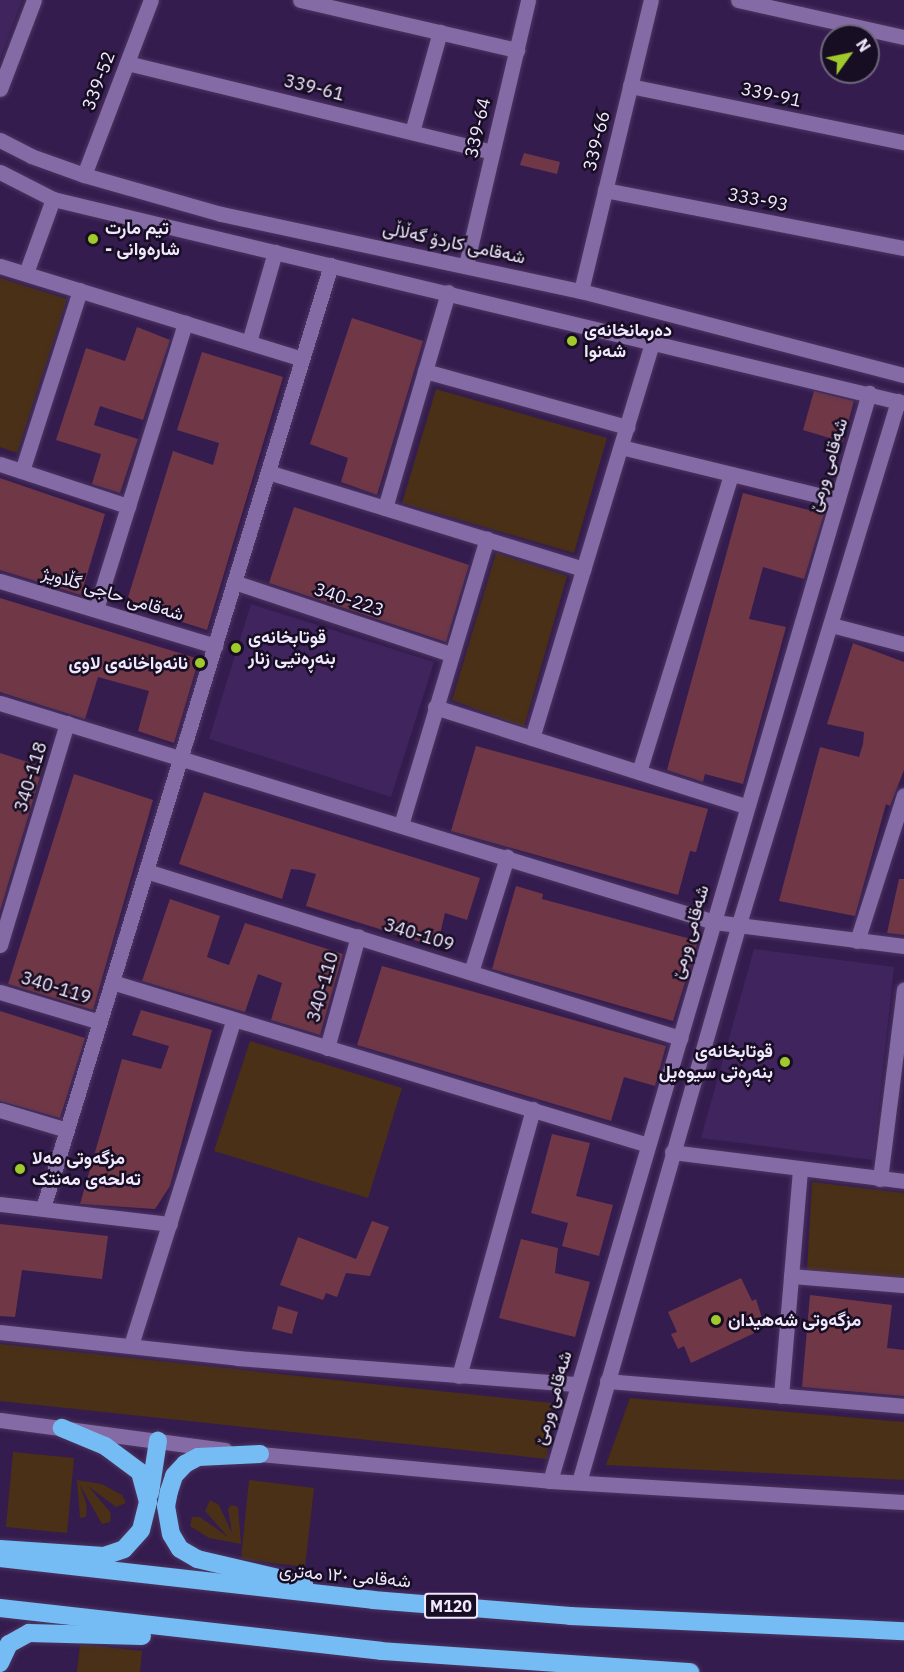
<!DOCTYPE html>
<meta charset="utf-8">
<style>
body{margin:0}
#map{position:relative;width:904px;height:1672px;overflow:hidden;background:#351c4f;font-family:"IBM Plex Sans",Vazirmatn,sans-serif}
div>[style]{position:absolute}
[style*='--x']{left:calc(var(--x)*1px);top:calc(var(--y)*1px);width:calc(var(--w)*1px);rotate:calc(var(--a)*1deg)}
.built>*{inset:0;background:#40245d}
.green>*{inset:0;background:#493016}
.building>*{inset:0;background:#703847}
.roads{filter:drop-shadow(0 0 2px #4b3560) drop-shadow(0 0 2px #4b3560)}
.street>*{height:15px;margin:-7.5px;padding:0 7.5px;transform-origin:7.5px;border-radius:7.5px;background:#856ba5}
.secondary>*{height:15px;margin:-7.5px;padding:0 7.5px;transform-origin:7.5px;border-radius:7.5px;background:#856ba5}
.highway>*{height:18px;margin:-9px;padding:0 9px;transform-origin:9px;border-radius:9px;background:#75bcf4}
.dots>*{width:16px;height:16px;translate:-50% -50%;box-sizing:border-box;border:3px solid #180e24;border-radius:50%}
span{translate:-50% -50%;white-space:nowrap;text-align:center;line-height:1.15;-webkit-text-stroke:5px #180e24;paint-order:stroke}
.shield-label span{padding:2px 4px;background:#180e24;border:2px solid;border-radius:4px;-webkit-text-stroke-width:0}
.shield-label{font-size:16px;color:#f0e8fc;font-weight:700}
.street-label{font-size:18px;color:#f0e8fc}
.poi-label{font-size:18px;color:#f0e8fc;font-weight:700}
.left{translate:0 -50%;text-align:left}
.right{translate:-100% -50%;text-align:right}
.north{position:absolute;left:820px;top:24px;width:60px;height:60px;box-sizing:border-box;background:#180e24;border:2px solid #6e657a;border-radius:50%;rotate:57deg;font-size:16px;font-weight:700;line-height:24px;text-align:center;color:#f0e8fc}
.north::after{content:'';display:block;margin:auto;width:21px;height:27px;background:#a0c92c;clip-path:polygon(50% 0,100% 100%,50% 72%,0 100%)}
</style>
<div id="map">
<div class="built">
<div style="clip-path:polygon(0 0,22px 0,0 59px)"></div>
<div style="clip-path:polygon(251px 604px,434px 662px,391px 797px,209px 739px)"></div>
<div style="clip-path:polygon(754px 949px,894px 967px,873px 1160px,701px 1138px)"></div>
</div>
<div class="green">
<div style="clip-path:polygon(0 278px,67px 299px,17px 453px,0 447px)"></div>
<div style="clip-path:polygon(436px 389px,607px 438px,574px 553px,402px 503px)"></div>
<div style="clip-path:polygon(496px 553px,567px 576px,524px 727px,452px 700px)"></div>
<div style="clip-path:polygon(250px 1041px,402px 1088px,368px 1198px,214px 1151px)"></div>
<div style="clip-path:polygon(812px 1182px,904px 1193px,904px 1280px,807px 1270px)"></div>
<div style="clip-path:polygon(0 1344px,552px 1403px,547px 1459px,0 1401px)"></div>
<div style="clip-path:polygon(630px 1398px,904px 1422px,904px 1480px,606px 1465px)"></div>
<div style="clip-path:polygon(13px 1452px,74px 1458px,67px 1533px,6px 1527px)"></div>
<div style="clip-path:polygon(77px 1480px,102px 1484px,122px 1495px,126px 1503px,116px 1507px,88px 1486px,111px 1513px,110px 1522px,102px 1524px,80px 1485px,87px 1506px,86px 1517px,80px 1518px)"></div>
<div style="clip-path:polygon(249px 1480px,314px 1488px,305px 1567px,241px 1559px)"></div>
<div style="clip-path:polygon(210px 1500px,219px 1505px,232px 1533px,228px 1509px,231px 1505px,238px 1507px,241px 1544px,209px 1538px,190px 1526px,192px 1517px,200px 1517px,228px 1537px,205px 1511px)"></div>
<div style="clip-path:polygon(80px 1644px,142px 1651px,140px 1672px,77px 1672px)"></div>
</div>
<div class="building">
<div style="clip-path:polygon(524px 153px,560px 162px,557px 174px,520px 165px)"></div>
<div style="clip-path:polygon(352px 318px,423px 341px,377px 495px,341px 482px,348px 458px,310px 444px)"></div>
<div style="clip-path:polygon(137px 327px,170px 340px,143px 420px,100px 406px,94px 425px,138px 439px,120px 493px,92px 484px,101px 454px,56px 440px,86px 348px,125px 361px)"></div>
<div style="clip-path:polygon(202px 352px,283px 377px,207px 630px,126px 604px,173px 451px,213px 465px,219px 443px,177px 430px)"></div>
<div style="clip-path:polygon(814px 391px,854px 401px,843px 442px,803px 430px)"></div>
<div style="clip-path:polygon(0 478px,105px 514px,81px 595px,0 570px)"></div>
<div style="clip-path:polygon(743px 493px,824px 514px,804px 579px,763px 567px,749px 619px,786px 627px,743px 784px,705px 774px,703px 782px,667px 770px)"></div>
<div style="clip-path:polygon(294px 507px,469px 565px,446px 642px,269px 583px)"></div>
<div style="clip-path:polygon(0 598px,199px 659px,174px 743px,138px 731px,149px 691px,98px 677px,85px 719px,0 692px)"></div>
<div style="clip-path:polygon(853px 643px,904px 662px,904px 770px,890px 806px,886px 804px,855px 916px,779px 901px,820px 747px,859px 757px,863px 744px,864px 732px,827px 724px)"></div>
<div style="clip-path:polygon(476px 746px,708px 809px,696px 852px,690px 851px,678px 895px,451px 831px)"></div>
<div style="clip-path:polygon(0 753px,43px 767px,0 911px)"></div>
<div style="clip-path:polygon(74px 774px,153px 800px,93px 1010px,8px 984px)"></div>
<div style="clip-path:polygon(204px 792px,480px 878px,467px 920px,445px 913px,437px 947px,306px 906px,316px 874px,301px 870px,291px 869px,282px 899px,179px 864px)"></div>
<div style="clip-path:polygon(899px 879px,904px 879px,904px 935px,887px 933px)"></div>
<div style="clip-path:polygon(516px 886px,543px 894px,542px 899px,698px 941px,673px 1021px,492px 969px)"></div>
<div style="clip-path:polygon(170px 899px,220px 916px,207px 957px,220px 962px,229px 965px,245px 923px,343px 954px,320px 1035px,271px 1020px,282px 983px,258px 974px,245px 1012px,142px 981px)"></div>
<div style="clip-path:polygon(382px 966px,666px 1046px,655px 1086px,624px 1077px,611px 1121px,357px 1045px)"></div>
<div style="clip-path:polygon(141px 1010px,212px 1030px,170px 1186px,155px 1209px,80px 1204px,122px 1059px,161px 1069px,169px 1046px,132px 1035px)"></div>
<div style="clip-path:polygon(0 1011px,85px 1038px,60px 1118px,0 1101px)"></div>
<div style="clip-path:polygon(552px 1134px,590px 1143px,576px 1196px,613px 1205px,599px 1256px,562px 1246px,568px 1223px,531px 1213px)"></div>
<div style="clip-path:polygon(372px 1221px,389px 1227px,370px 1276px,346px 1273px,337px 1297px,326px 1293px,323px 1300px,280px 1285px,298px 1237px,356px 1259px)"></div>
<div style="clip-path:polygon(0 1224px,108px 1236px,102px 1279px,22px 1270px,15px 1317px,0 1316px)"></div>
<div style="clip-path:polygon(521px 1239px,558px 1248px,555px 1273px,590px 1282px,575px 1337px,499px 1318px)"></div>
<div style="clip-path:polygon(741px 1278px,752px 1301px,756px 1299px,765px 1328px,691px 1363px,684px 1346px,678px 1349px,671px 1334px,677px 1332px,668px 1312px)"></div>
<div style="clip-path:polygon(810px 1295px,892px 1305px,887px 1348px,904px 1350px,904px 1396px,802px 1387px)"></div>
<div style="clip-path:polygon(278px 1306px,298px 1312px,292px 1334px,272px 1329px)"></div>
</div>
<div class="roads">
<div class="street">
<div style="--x:300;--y:0;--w:223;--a:13"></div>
<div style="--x:738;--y:0;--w:170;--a:12.6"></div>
<div style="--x:127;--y:63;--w:376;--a:13.7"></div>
<div style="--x:630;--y:86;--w:280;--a:11.6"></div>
<div style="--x:0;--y:89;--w:95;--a:-69.1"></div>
<div style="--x:412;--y:132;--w:104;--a:-74.4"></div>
<div style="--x:84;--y:175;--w:187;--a:-69.1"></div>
<div style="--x:605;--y:190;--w:305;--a:11"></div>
<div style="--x:466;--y:265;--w:272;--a:-76.8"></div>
<div style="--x:0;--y:266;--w:316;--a:17.1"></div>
<div style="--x:26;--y:273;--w:79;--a:-70"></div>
<div style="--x:581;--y:291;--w:299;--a:-76.5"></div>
<div style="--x:249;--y:342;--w:94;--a:-73.9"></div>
<div style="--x:425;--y:371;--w:210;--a:15.5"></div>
<div style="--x:621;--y:447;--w:223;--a:13.7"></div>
<div style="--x:0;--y:464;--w:135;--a:18.2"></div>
<div style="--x:22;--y:471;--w:190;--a:-72.2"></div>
<div style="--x:268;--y:472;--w:330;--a:17.1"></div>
<div style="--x:385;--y:508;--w:225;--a:-73.7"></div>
<div style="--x:0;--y:581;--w:225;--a:16.8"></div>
<div style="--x:234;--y:582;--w:229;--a:18.4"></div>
<div style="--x:96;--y:609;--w:300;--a:-72.7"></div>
<div style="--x:831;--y:625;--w:75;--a:14.6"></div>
<div style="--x:0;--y:703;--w:747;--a:17.05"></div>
<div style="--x:714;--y:922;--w:192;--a:7.2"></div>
<div style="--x:435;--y:707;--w:326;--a:17.7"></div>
<div style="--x:532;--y:738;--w:416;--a:-73.1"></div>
<div style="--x:639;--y:772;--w:312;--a:-72.8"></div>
<div style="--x:401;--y:825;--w:299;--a:-73.3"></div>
<div style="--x:146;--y:871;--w:560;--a:17.37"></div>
<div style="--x:857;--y:941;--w:153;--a:-72.2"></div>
<div style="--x:0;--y:945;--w:232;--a:-73.2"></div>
<div style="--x:471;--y:972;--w:121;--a:-72.6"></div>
<div style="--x:112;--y:982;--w:560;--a:16.91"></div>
<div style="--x:0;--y:992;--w:104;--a:16.7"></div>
<div style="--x:327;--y:1048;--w:116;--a:-74.5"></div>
<div style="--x:0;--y:1110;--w:70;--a:16.6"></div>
<div style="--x:672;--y:1152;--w:234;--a:7.1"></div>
<div style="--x:880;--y:1179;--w:191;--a:-82.8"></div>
<div style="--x:0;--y:1204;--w:171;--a:6.7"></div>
<div style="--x:43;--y:1208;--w:986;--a:-73.02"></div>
<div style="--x:791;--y:1276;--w:113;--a:4.6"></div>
<div style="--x:0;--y:1332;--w:239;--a:6.2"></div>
<div style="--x:238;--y:1358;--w:340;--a:4.4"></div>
<div style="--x:131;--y:1345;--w:339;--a:-72.5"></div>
<div style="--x:459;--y:1376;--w:277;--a:-74.5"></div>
<div style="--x:607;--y:1381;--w:298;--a:4.8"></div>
<div style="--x:781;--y:1396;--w:228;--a:-85.2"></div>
</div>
<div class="secondary">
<div style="--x:0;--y:140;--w:35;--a:27"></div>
<div style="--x:31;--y:156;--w:56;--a:19.7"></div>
<div style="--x:84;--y:175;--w:142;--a:15.9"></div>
<div style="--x:221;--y:214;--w:368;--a:12.1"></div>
<div style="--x:581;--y:291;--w:334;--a:14.6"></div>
<div style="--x:0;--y:172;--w:59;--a:27"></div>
<div style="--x:53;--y:199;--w:875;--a:13.48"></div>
<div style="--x:0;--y:1420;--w:227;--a:7.6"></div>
<div style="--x:249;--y:1453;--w:302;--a:5.3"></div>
<div style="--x:550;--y:1481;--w:355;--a:3.4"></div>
<div style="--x:550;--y:1481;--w:1134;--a:-73.66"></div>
<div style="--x:579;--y:1482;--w:577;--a:-74.01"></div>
<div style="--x:738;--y:927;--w:550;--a:-73.08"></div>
</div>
<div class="highway">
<div style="--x:260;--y:1454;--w:62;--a:177.2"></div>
<div style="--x:198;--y:1457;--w:15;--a:152"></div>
<div style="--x:185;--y:1464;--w:16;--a:133"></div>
<div style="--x:174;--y:1476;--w:16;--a:108"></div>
<div style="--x:169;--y:1491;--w:15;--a:101"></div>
<div style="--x:166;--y:1506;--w:28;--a:80"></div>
<div style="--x:171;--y:1534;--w:17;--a:59"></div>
<div style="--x:180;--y:1549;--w:20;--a:30"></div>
<div style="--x:197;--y:1559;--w:110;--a:13.2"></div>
<div style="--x:150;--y:1493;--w:53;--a:-81.3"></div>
<div style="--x:0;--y:1549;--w:104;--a:3.9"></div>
<div style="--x:104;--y:1556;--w:21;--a:-19"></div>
<div style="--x:124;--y:1549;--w:25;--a:-48"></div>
<div style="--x:141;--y:1530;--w:29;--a:-76"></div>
<div style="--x:148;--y:1502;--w:31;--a:-105"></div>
<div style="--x:140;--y:1472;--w:44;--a:-143.4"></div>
<div style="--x:105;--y:1446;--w:47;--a:-157.3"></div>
<div style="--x:0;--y:1558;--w:375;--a:6.4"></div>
<div style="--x:373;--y:1600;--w:198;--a:4.6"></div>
<div style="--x:570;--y:1616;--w:334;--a:2.6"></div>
<div style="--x:0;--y:1608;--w:383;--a:6.4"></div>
<div style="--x:381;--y:1651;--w:310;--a:3.9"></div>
<div style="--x:0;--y:1663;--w:21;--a:-65"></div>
<div style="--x:9;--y:1644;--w:23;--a:-29"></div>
<div style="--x:29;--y:1633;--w:113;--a:1.5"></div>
</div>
</div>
<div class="dots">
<div style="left:93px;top:239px;background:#a0c92c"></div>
<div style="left:572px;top:341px;background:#a0c92c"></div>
<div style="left:236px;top:648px;background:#a0c92c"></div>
<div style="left:200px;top:663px;background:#a0c92c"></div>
<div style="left:785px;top:1062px;background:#a0c92c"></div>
<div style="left:20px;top:1169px;background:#a0c92c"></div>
<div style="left:716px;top:1320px;background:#a0c92c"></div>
</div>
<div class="shield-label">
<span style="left:451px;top:1606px">M120</span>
</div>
<div class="street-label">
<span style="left:99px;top:81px;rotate:-69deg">339-52</span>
<span style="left:314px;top:88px;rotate:14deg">339-61</span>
<span style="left:771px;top:95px;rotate:12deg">339-91</span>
<span style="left:478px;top:128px;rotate:-77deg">339-64</span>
<span style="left:597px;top:141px;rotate:-76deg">339-66</span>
<span style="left:758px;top:200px;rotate:11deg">333-93</span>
<span style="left:454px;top:243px;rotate:12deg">شەقامی کاردۆ گەڵاڵی</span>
<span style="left:828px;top:465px;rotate:-73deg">شەقامی ورمێ</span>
<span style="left:113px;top:594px;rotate:17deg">شەقامی حاجی گڵاویژ</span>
<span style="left:349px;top:600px;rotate:18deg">340-223</span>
<span style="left:31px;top:777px;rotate:-73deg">340-118</span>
<span style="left:690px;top:932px;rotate:-74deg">شەقامی ورمێ</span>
<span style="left:419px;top:935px;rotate:17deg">340-109</span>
<span style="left:323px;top:987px;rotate:-74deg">340-110</span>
<span style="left:56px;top:988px;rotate:17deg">340-119</span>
<span style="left:553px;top:1398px;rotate:-74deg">شەقامی ورمێ</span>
<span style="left:345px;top:1576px;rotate:5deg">شەقامی ١٢٠ مەتری</span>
</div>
<div class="poi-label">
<span class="left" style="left:105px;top:239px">تیم مارت<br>- شارەوانی</span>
<span class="left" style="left:584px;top:341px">دەرمانخانەی<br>شەنوا</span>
<span class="left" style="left:248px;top:648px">قوتابخانەی<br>بنەڕەتیی زنار</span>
<span class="right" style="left:188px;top:663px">نانەواخانەی لاوی</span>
<span class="right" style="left:773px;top:1062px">قوتابخانەی<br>بنەڕەتی سیوەیل</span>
<span class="left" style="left:32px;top:1169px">مزگەوتی مەلا<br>تەلحەی مەنتک</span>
<span class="left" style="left:728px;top:1320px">مزگەوتی شەهیدان</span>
</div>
<div class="north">N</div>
</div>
